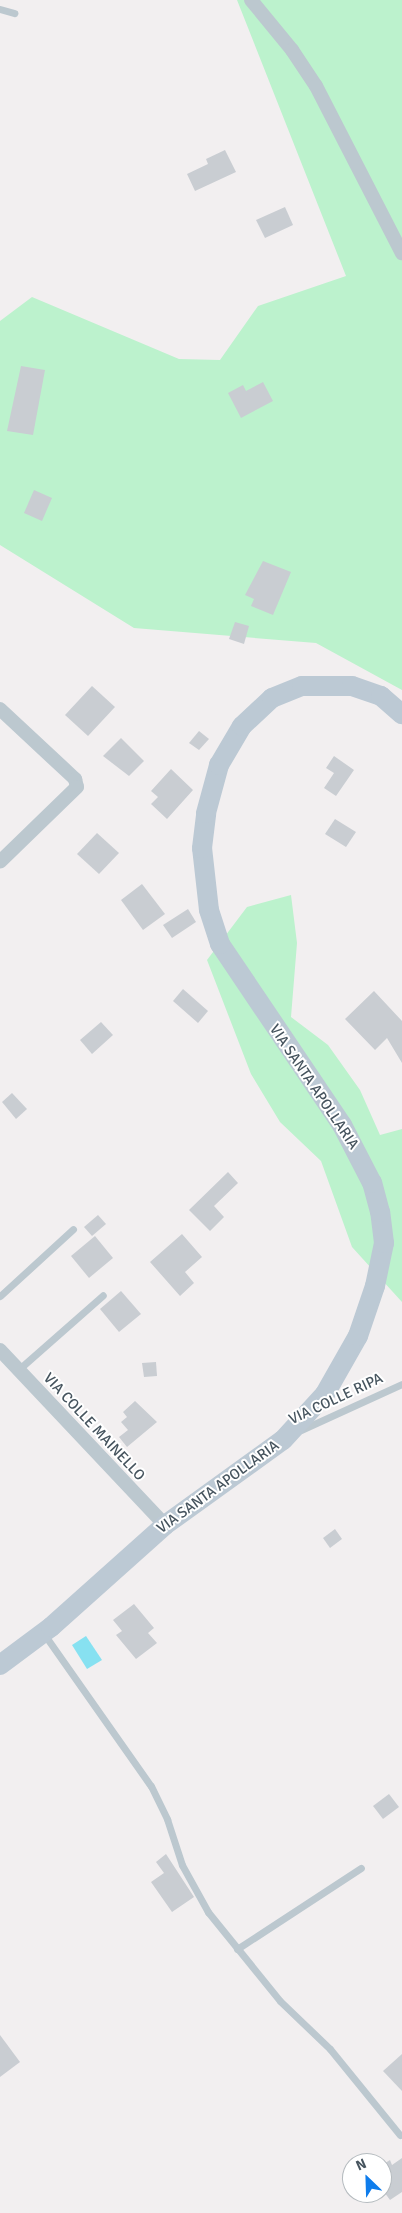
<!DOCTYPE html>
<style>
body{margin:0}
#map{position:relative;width:402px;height:2213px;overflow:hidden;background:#f2eff0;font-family:Signika,sans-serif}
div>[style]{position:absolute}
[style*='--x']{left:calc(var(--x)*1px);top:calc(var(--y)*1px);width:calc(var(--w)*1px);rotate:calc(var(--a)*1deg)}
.green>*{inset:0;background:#bcf2cd}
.water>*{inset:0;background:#87e1f1}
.building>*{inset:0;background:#c9cdd2}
.lane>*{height:7px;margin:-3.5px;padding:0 3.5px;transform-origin:3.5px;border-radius:3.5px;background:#bcc8cf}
.street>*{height:14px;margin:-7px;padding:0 7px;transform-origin:7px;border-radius:7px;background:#bcc8cf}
.secondary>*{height:20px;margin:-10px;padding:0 10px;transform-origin:10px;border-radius:10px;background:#bcc9d4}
span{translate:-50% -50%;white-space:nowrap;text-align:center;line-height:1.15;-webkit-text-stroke:4px #fff;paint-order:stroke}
.street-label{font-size:15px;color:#46545e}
.north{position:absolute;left:342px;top:2153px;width:50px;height:50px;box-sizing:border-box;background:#fff;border:1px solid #b5bbbf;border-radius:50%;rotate:336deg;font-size:14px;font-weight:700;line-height:20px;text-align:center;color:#46545e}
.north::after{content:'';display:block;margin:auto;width:18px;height:22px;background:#0f7dec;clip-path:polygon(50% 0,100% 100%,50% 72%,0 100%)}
</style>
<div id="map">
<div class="green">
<div style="clip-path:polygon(237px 0,402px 0,402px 690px,316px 643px,134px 628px,0 545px,0 321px,32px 297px,179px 359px,220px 360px,258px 306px,346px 276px)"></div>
<div style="clip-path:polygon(291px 895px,297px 943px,291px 1017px,328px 1045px,360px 1090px,380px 1135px,402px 1129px,402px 1302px,352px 1247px,321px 1161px,280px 1122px,251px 1074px,207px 960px,247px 907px)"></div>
</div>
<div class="water">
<div style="clip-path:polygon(86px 1636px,102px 1660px,87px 1669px,72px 1645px)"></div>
</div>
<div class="building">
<div style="clip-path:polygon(225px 150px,236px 172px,195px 191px,187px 174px,208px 164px,206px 159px)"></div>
<div style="clip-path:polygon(285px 207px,293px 225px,265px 238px,256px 220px)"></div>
<div style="clip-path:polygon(21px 366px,45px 370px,33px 435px,7px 431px)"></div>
<div style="clip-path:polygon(263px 382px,273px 401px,241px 418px,228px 393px,243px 385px,246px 391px)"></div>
<div style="clip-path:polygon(34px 490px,52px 498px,42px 521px,24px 513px)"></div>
<div style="clip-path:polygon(263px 561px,291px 572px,273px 615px,251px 606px,254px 599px,245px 595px)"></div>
<div style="clip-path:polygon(235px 622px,249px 626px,244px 644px,229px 639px)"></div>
<div style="clip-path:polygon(92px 686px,115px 707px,88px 736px,65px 715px)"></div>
<div style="clip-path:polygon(199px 731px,209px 739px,199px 750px,189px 743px)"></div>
<div style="clip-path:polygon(121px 738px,144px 761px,129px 776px,103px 756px)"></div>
<div style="clip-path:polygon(334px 756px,354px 770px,336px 796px,324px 788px,334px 773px,326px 768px)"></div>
<div style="clip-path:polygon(171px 769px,193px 790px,167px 819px,151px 804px,158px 797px,151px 791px)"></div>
<div style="clip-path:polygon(335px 819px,356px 832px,346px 847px,325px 834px)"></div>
<div style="clip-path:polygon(97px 833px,119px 853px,99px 874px,77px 854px)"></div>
<div style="clip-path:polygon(142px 884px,165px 914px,143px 930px,121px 900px)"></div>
<div style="clip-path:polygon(188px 909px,196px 922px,172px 938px,163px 925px)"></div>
<div style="clip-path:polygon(183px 989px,208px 1011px,198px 1023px,173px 1001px)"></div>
<div style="clip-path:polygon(374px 991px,402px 1021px,402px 1063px,387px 1038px,375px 1050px,345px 1019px)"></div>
<div style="clip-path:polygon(101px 1022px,113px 1035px,92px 1054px,80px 1040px)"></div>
<div style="clip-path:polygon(12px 1093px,27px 1109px,16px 1119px,2px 1102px)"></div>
<div style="clip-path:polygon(228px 1172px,238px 1183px,214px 1206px,224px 1217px,210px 1231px,189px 1210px)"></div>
<div style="clip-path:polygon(98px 1215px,106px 1224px,92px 1236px,84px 1227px)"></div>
<div style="clip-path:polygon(182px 1234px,202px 1257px,185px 1272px,194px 1283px,180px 1296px,150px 1262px)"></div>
<div style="clip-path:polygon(95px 1236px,113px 1258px,89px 1278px,71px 1256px)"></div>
<div style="clip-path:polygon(121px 1291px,141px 1314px,119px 1332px,100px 1309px)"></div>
<div style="clip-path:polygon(156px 1362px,157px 1376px,144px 1377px,142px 1363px)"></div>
<div style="clip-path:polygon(135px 1401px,157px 1422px,127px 1447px,119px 1437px,128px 1430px,121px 1422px,127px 1417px,123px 1412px)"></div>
<div style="clip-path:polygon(335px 1529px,342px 1539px,330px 1548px,323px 1538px)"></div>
<div style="clip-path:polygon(134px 1604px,154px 1628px,148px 1633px,157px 1643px,136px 1659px,116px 1635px,122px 1631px,113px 1620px)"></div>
<div style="clip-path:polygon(389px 1794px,399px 1807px,383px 1819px,373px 1806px)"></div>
<div style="clip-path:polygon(166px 1854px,194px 1897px,172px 1912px,151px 1882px,164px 1873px,156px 1862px)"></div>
<div style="clip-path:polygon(0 2035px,20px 2062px,0 2077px)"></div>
<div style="clip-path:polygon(402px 2054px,402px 2091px,383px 2071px)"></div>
<div style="clip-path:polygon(402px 2158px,402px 2192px,390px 2200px,382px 2189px,382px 2165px,390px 2160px,392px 2165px)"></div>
</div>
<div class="lane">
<div style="--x:0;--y:9;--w:15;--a:16"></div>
<div style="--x:0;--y:1296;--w:99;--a:-42.5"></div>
<div style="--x:18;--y:1370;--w:113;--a:-41.4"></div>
<div style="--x:301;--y:1430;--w:111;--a:-24.5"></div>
<div style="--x:44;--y:1634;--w:186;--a:54.9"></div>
<div style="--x:151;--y:1786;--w:37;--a:64"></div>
<div style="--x:167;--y:1819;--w:48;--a:71.9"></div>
<div style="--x:182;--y:1865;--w:54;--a:61"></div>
<div style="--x:208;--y:1912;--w:114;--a:51"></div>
<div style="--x:280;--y:2001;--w:69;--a:43.8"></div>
<div style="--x:330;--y:2049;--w:111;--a:50.9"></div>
<div style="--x:237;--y:1949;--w:148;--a:-33.2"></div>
</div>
<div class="street">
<div style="--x:251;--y:0;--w:65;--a:50.6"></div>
<div style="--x:292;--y:50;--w:43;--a:56.3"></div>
<div style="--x:316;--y:86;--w:188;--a:62.8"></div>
<div style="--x:0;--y:709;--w:103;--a:43"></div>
<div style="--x:75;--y:779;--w:8;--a:76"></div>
<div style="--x:77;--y:787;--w:107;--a:135.8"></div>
<div style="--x:0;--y:1350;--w:241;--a:46.7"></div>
</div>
<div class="secondary">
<div style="--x:0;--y:1665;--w:64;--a:-36.7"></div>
<div style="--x:51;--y:1627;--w:153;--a:-41.8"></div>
<div style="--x:165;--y:1525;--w:145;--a:-35.8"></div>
<div style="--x:283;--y:1440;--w:62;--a:-47.6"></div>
<div style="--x:325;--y:1394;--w:67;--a:-60.4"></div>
<div style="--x:358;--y:1336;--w:53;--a:-71.2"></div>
<div style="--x:375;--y:1286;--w:44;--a:-78.2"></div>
<div style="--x:384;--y:1243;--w:31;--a:-97"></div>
<div style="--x:380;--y:1212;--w:30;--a:-105"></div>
<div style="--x:372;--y:1183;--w:65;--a:-117.3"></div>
<div style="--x:342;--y:1125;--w:218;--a:-124"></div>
<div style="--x:220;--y:944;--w:36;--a:-108"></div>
<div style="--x:209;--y:910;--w:62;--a:-96.4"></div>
<div style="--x:202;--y:848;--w:35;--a:-83"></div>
<div style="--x:206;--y:813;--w:50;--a:-74.8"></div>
<div style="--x:219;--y:765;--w:45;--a:-59.5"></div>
<div style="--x:242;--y:726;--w:41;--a:-43"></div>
<div style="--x:272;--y:698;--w:32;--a:-22"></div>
<div style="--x:302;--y:686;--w:50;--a:0"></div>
<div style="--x:352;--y:686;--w:31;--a:19"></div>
<div style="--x:381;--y:696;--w:28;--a:41"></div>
</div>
<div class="street-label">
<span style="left:314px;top:1087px;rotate:56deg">VIA SANTA APOLLARIA</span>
<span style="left:336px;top:1399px;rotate:-25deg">VIA COLLE RIPA</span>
<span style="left:94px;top:1427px;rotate:47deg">VIA COLLE MAINELLO</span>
<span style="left:218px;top:1487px;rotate:-36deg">VIA SANTA APOLLARIA</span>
</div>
<div class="north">N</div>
</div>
